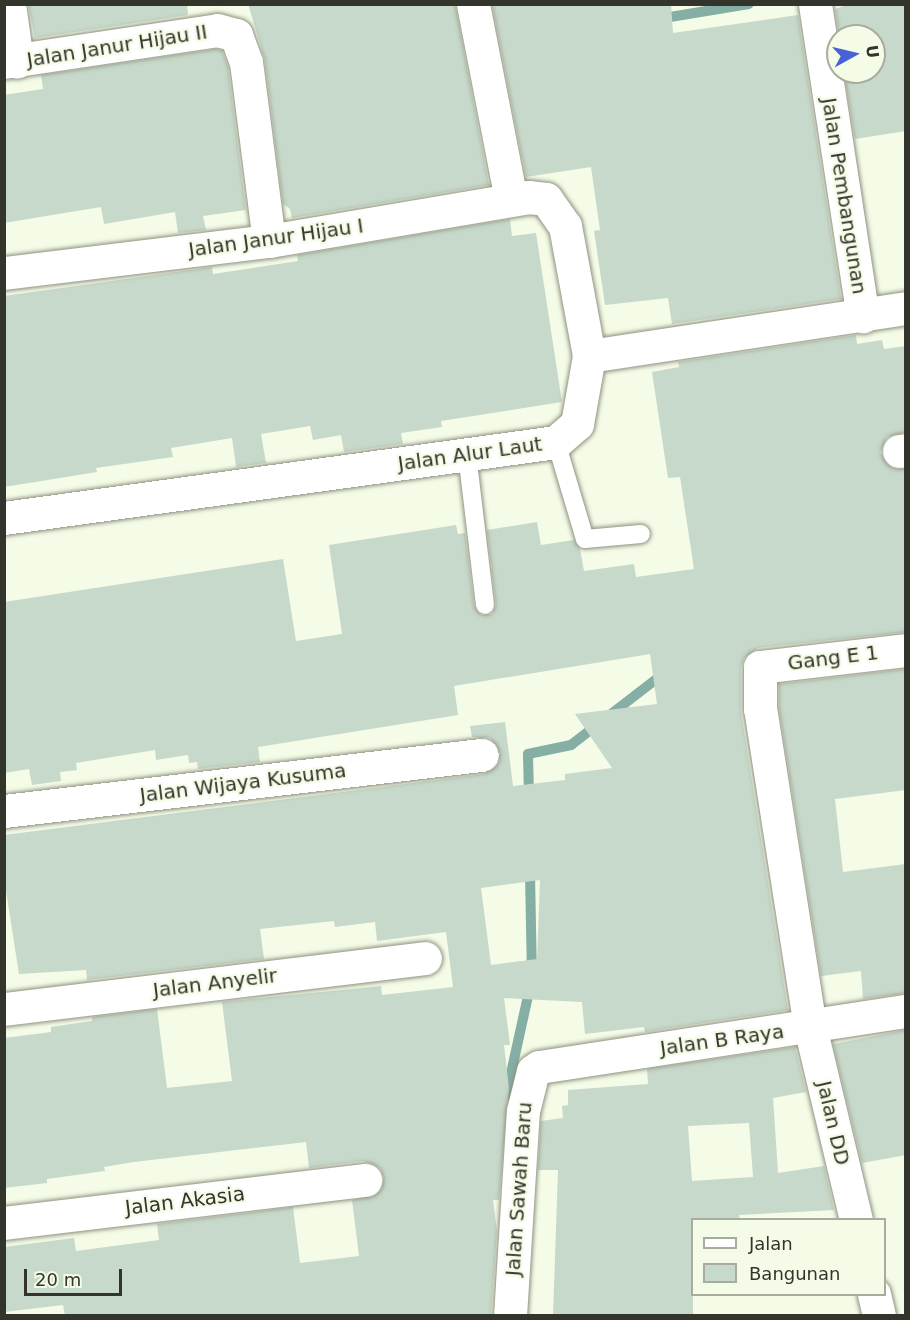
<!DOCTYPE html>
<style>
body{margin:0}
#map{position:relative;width:910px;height:1320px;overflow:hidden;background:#f4fbe6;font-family:"DejaVu Sans",sans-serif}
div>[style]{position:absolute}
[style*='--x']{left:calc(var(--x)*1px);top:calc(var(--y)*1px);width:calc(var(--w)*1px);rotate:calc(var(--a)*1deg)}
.stream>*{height:10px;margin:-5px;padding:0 5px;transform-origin:5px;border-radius:5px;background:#85aea5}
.building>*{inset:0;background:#c7d9ca}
.roads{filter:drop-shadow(0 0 2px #8d9280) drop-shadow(0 0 2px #8d9280)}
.service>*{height:18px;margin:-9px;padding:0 9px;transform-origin:9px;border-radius:9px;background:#fff}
.minor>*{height:33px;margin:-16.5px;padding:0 16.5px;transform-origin:16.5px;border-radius:16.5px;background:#fff}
span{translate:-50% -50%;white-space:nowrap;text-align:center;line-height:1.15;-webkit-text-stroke:4.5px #f4fbe6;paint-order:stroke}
.street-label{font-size:20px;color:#33352d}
.frame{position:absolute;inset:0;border:6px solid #33352d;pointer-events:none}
.legend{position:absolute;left:691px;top:1218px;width:195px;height:78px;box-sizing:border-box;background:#f4fbe6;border:2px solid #a7ac9c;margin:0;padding:8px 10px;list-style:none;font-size:18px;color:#33352d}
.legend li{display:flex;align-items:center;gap:12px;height:30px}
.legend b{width:30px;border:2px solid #a7ac9c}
.north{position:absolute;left:826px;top:24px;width:60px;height:60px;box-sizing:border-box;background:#f4fbe6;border:2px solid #a7ac9c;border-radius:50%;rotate:82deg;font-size:16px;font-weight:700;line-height:24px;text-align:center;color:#33352d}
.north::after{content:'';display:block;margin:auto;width:21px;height:27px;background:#4862d6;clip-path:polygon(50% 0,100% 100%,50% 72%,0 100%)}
.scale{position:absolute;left:24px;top:1269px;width:98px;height:27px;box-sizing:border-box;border:3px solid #33352d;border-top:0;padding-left:8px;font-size:18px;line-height:21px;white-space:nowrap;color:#33352d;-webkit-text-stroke:4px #f4fbe6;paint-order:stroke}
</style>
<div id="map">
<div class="stream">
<div style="--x:665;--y:24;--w:6;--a:-99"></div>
<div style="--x:664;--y:18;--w:86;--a:-9.4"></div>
<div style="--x:529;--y:796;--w:42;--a:-91.4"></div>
<div style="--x:528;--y:754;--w:44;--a:-11.8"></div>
<div style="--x:571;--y:745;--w:118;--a:-37.7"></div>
<div style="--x:506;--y:1096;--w:121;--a:-77.6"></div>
<div style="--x:532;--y:978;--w:109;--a:-91.1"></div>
</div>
<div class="building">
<div style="clip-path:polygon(28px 4px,187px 4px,188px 15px,35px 38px)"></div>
<div style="clip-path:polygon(248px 4px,455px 4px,489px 185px,292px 218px,290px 209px,283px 204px,265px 60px)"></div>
<div style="clip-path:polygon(492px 4px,671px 4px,673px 33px,798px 15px,841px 299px,672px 324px,668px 298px,605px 305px,594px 231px,600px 230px,591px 167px,526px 177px)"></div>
<div style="clip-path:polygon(849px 4px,906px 4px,906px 131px,855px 139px,844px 72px,874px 72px,874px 36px,839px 36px,835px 9px)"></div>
<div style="clip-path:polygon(216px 49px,222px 51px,228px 67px,246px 210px,203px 216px,206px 230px,178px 233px,175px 212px,104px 224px,101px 207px,4px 223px,4px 95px,43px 89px,41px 75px)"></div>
<div style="clip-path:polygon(510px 219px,512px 236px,536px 233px,562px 402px,441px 421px,442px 427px,401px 433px,403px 444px,344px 452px,341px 435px,313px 440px,310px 426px,261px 434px,266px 463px,236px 467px,232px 438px,171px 448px,173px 457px,96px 468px,97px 472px,4px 487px,4px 296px,212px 267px,213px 274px,298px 261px,297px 255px)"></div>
<div style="clip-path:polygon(evenodd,856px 335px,857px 344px,882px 340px,884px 349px,906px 346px,906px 432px,887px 437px,880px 453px,892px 468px,906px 469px,906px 632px,758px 648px,744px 658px,741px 667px,741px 712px,788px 1010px,645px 1032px,644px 1027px,585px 1034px,582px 1002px,504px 998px,510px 1045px,504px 1045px,509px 1088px,499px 1200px,493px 1200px,497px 1231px,491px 1316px,65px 1316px,63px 1305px,4px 1312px,4px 1247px,74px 1238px,76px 1251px,159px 1240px,157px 1224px,293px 1207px,300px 1263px,359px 1256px,352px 1200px,376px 1195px,384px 1178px,380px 1168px,363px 1161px,309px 1168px,306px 1142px,134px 1162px,104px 1167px,105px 1171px,47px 1179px,47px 1183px,4px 1188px,4px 1038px,51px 1032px,51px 1027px,92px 1021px,92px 1017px,157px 1009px,167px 1088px,232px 1081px,222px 1002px,381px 986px,382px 995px,453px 987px,446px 932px,377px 941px,375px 922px,335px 927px,334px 921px,260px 929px,264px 959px,87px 980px,86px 970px,19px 974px,4px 878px,4px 835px,484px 774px,499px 763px,500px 752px,490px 738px,472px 737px,470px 726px,505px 722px,513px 786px,565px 780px,565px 774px,612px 768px,575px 714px,657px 704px,650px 654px,454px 686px,458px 715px,258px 747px,260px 762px,198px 769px,197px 762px,189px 763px,188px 755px,156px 760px,155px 750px,76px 763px,77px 770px,60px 772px,61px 781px,32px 785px,29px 769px,4px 773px,4px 602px,283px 559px,296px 641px,342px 634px,329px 545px,456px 525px,458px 534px,465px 533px,474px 606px,481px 615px,492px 614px,496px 604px,487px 530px,537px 522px,541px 545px,574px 540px,580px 549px,584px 571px,634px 564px,636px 577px,694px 569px,680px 477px,668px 478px,652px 372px,679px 367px,678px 362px,856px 335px,540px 880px,537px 959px,491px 965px,481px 888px,540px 880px)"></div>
<div style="clip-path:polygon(906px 669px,906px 790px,835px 799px,843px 872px,906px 864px,906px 993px,863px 999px,861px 971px,821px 976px,779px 708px,779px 684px)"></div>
<div style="clip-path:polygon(906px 1030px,906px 1155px,862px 1163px,833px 1044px)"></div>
<div style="clip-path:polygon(evenodd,795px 1047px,806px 1092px,773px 1098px,778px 1173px,824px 1166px,834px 1210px,739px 1215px,740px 1220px,693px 1220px,693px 1316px,553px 1316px,558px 1170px,538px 1170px,541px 1121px,563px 1118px,562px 1106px,568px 1105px,568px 1090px,648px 1084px,647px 1069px,795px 1047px,749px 1123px,753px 1177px,692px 1181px,688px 1126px,749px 1123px)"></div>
</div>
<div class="roads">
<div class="service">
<div style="--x:556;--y:442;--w:101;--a:73.4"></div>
<div style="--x:585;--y:539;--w:56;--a:-5.1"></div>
<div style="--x:467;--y:454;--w:152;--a:83.2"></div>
</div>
<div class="minor">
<div style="--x:9;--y:4;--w:58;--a:82"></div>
<div style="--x:473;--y:4;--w:199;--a:79"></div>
<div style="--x:815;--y:4;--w:316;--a:81.3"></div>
<div style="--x:4;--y:62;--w:215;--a:-8.5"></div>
<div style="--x:217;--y:30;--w:20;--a:15"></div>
<div style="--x:236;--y:35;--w:29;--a:70"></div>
<div style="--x:246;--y:62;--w:180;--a:82.7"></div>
<div style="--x:4;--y:273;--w:267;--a:-6.9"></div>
<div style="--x:269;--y:241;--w:263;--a:-9.6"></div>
<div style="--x:528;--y:197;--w:18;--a:6"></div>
<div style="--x:546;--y:199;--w:33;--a:55"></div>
<div style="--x:565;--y:226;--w:132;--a:79.5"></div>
<div style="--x:899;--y:451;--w:7;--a:-8"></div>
<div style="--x:4;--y:518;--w:557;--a:-7.84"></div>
<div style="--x:556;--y:442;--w:28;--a:-41"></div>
<div style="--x:577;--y:424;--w:69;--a:-80"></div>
<div style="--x:589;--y:356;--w:321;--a:-8.6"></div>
<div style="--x:4;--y:811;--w:481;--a:-6.7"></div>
<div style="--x:4;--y:1009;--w:424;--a:-6.9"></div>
<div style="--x:856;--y:1220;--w:198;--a:-103.4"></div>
<div style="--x:810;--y:1027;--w:322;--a:-98.9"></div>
<div style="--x:760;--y:709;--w:42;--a:-90"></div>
<div style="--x:760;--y:667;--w:147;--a:-6.6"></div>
<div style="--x:4;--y:1223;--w:364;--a:-6.8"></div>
<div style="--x:874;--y:1294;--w:23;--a:77"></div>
<div style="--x:510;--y:1316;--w:205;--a:-86.4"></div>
<div style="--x:523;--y:1111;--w:41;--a:-76"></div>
<div style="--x:533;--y:1071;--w:7;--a:-34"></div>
<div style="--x:539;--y:1067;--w:371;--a:-8.7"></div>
</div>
</div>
<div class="street-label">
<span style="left:117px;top:46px;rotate:-9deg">Jalan Janur Hijau II</span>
<span style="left:844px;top:196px;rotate:81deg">Jalan Pembangunan</span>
<span style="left:276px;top:238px;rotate:-8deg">Jalan Janur Hijau I</span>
<span style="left:470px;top:454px;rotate:-8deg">Jalan Alur Laut</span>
<span style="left:833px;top:658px;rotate:-7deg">Gang E 1</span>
<span style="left:243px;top:783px;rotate:-7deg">Jalan Wijaya Kusuma</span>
<span style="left:215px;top:983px;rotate:-7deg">Jalan Anyelir</span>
<span style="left:722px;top:1040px;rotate:-8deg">Jalan B Raya</span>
<span style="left:833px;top:1123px;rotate:77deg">Jalan DD</span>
<span style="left:519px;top:1189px;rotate:-86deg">Jalan Sawah Baru</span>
<span style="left:185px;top:1201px;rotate:-7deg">Jalan Akasia</span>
</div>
<div class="frame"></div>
<ul class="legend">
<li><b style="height:8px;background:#fff"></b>Jalan</li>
<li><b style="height:16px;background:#c7d9ca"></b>Bangunan</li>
</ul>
<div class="north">U</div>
<div class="scale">20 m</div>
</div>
